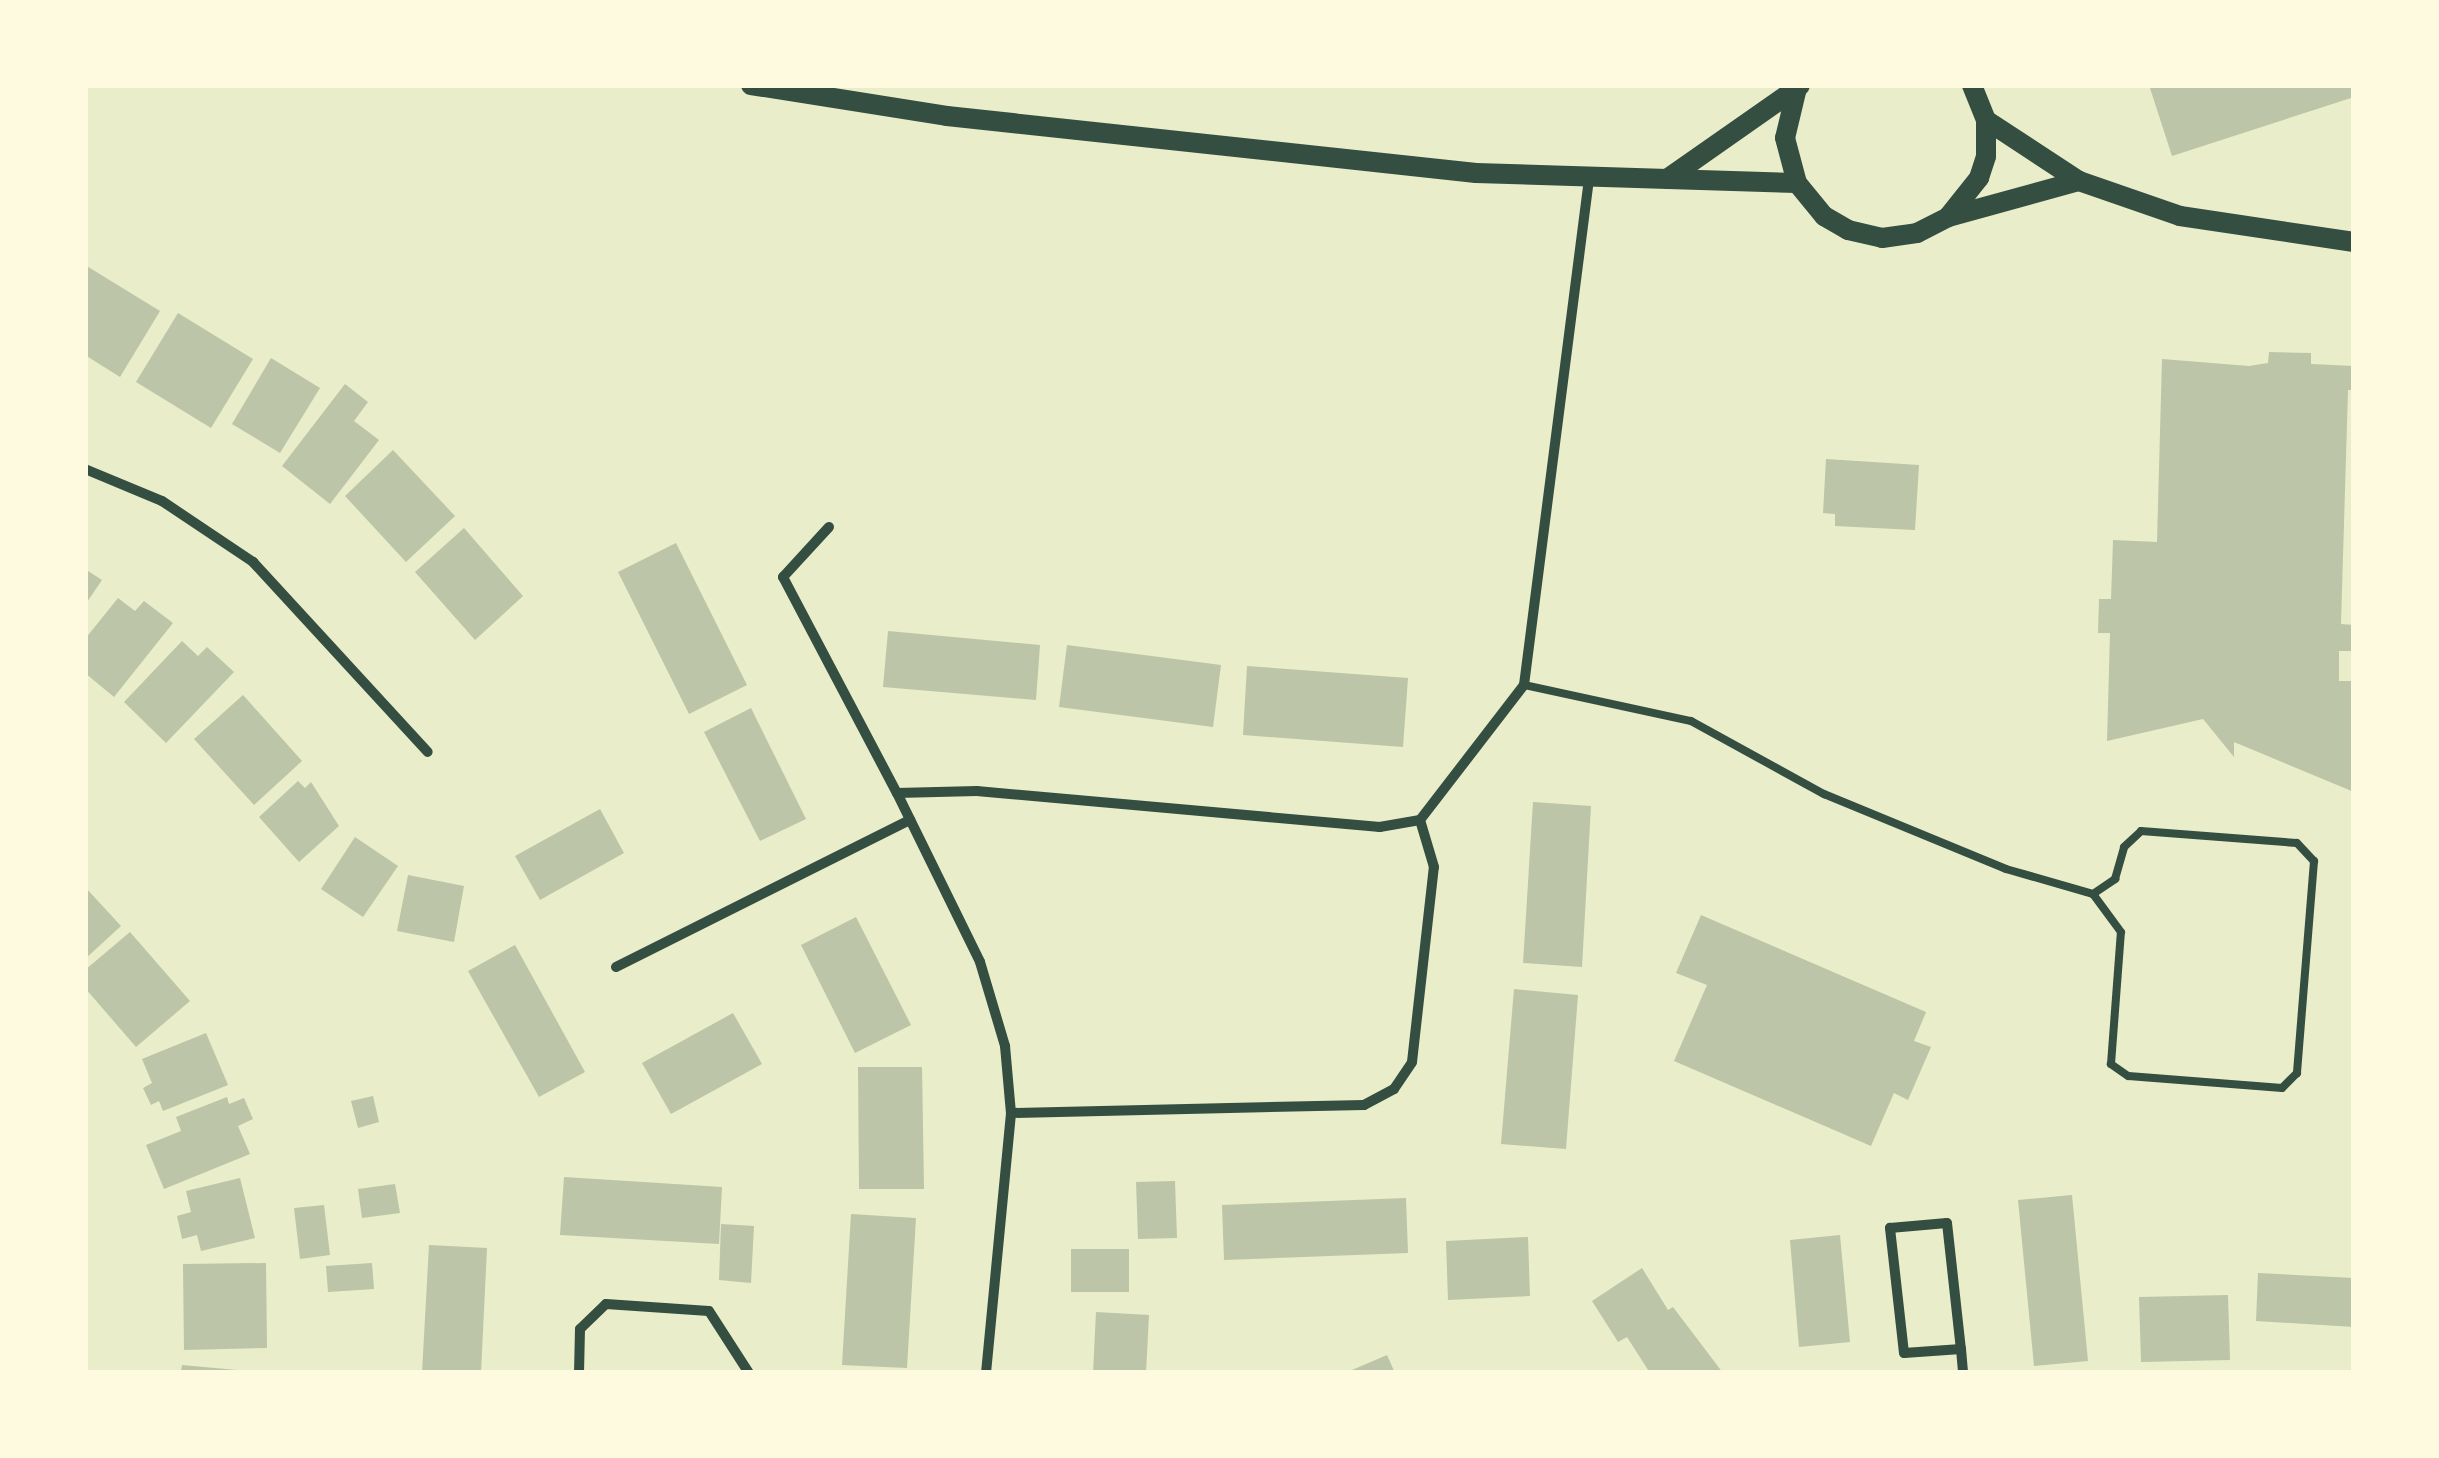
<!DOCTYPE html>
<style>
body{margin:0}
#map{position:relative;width:2439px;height:1458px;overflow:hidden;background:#e9edc9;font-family:"Times New Roman",serif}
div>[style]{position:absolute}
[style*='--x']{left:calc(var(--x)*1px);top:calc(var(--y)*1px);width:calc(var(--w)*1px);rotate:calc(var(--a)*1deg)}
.building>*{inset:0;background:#bcc5a7}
.service>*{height:8px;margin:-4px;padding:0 4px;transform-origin:4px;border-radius:4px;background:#344e41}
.minor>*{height:10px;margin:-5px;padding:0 5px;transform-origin:5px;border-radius:5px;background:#344e41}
.secondary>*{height:20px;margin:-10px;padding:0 10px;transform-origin:10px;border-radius:10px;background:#344e41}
span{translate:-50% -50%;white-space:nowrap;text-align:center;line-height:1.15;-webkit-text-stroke:10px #fefae0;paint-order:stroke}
.frame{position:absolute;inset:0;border:88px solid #fefae0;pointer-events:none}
</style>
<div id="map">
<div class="building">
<div style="clip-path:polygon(2149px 85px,2354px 85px,2354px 97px,2172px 156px)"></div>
<div style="clip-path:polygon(85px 265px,160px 311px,120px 377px,85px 355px)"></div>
<div style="clip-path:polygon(178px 313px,253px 359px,211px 428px,136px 382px)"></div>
<div style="clip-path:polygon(2269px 352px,2311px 353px,2311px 364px,2354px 366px,2354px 390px,2348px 390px,2341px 624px,2354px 625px,2354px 651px,2339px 651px,2339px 681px,2354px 681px,2354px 792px,2234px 742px,2234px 757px,2203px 719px,2107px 741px,2110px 633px,2098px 633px,2099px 599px,2111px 599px,2113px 540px,2157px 542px,2162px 359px,2249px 366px,2268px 363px)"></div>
<div style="clip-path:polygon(271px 358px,320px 388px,280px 453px,232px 424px)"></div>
<div style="clip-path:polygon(345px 384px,368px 402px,354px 421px,379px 440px,330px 504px,282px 466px)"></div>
<div style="clip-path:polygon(393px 450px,455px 516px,406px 562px,345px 496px)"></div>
<div style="clip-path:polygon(1826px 459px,1919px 465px,1915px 530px,1835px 526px,1835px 514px,1823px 513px)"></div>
<div style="clip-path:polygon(464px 528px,523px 596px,475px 640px,415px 572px)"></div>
<div style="clip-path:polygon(676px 543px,747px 685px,689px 714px,618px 572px)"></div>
<div style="clip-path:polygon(85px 569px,102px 580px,85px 605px)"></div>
<div style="clip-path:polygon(118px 598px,135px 611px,144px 601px,173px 623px,114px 697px,85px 673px,85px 639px)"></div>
<div style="clip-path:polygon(888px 631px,1040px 645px,1036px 700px,883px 687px)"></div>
<div style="clip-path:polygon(182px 641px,198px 656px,207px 647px,234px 672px,166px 743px,124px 702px)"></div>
<div style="clip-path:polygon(1067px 645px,1221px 665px,1213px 727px,1059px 707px)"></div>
<div style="clip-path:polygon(1247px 666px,1408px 678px,1403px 747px,1243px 735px)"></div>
<div style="clip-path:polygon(243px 695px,302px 761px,254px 805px,194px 739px)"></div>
<div style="clip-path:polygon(751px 708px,806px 819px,760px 841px,704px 732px)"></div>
<div style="clip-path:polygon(298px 781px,305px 788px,311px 782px,339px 826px,299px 862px,259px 817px)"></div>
<div style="clip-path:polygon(1533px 802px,1591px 806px,1582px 967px,1523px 963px)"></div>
<div style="clip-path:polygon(600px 809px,624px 853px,540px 900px,515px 856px)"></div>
<div style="clip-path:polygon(355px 837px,398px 866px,363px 917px,321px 889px)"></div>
<div style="clip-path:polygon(408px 875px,464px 886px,454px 942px,397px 931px)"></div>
<div style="clip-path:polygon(85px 887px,121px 926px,85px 959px)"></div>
<div style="clip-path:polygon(1701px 915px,1926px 1012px,1914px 1041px,1931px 1047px,1908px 1100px,1894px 1093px,1871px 1146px,1674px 1061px,1707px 985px,1676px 973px)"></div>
<div style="clip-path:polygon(856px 917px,911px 1025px,855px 1053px,801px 945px)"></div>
<div style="clip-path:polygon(130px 932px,190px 1001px,136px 1047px,85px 988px,85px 970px)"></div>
<div style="clip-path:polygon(515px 945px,585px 1072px,539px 1097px,468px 971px)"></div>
<div style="clip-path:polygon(1514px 989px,1578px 995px,1566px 1149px,1501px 1144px)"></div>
<div style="clip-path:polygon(733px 1013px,762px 1064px,671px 1114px,642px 1063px)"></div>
<div style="clip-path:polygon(206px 1033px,228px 1085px,163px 1111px,159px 1101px,151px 1105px,143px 1088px,152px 1083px,142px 1059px)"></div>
<div style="clip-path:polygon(858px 1067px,922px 1067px,924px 1189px,859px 1189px)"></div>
<div style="clip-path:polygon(373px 1096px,379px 1122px,358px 1128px,351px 1101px)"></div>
<div style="clip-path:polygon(227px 1097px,229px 1104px,244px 1098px,253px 1119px,238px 1126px,250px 1154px,164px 1189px,146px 1145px,181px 1131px,176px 1117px)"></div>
<div style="clip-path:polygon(564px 1177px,722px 1187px,719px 1244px,560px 1235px)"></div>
<div style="clip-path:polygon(240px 1178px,255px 1238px,201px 1251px,197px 1235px,182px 1239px,177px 1216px,191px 1212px,186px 1191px)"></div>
<div style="clip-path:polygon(1175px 1181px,1177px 1238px,1138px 1239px,1136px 1182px)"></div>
<div style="clip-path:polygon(395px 1184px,400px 1213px,362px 1218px,358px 1189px)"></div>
<div style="clip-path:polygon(2072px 1195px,2088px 1361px,2034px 1366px,2018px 1200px)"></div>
<div style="clip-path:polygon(1406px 1198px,1408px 1253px,1224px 1260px,1222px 1205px)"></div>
<div style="clip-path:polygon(324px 1205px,330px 1255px,300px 1259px,294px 1208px)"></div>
<div style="clip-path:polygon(851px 1214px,916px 1218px,907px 1368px,842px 1365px)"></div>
<div style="clip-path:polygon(721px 1224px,754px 1226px,751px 1283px,719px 1280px)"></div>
<div style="clip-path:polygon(1840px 1235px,1850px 1342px,1799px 1347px,1790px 1240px)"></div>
<div style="clip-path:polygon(1528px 1237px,1530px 1296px,1448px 1300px,1446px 1241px)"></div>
<div style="clip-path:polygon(429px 1245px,487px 1248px,481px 1373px,422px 1373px)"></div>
<div style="clip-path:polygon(1071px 1249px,1129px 1249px,1129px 1292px,1071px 1292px)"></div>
<div style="clip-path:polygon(266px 1263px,267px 1348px,184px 1350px,183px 1264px)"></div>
<div style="clip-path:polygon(372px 1263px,374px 1289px,328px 1292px,326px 1266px)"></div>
<div style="clip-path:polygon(1642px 1268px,1668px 1310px,1673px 1307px,1723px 1373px,1650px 1373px,1627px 1337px,1618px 1342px,1592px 1301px)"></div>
<div style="clip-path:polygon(2258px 1273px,2354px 1278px,2354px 1327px,2256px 1321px)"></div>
<div style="clip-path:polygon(2228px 1295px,2230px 1360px,2141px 1362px,2139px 1297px)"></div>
<div style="clip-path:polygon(1096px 1312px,1149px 1315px,1146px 1373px,1093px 1373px)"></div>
<div style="clip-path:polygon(1387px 1355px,1395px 1373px,1345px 1373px)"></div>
<div style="clip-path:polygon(182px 1365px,237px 1370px,237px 1373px,181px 1373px)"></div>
</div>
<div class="service">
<div style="--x:1524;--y:685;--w:171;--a:12.2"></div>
<div style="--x:1691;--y:721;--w:152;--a:28.8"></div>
<div style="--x:1824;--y:794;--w:197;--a:22.4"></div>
<div style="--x:2006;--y:869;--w:91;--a:16"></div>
<div style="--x:2093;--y:894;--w:27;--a:-34"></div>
<div style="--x:2115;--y:879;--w:33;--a:-74"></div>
<div style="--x:2124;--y:847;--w:23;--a:-43"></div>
<div style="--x:2141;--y:831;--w:156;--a:4.4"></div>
<div style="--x:2297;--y:843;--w:25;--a:47"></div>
<div style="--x:2314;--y:861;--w:213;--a:94.6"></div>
<div style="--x:2297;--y:1073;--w:21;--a:135"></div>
<div style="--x:2282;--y:1088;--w:154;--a:-175.5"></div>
<div style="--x:2128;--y:1076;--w:21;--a:-145"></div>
<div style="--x:2111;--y:1064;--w:132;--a:-85.7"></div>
<div style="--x:2121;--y:932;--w:47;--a:-126.4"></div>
</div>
<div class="minor">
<div style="--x:85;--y:469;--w:83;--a:22.6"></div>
<div style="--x:162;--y:501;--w:110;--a:33.8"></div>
<div style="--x:253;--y:562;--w:258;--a:47.4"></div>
<div style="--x:829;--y:527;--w:68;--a:132.6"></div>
<div style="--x:783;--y:577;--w:244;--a:62.2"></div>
<div style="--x:1420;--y:820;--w:41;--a:170.1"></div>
<div style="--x:1380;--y:827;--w:405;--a:-174.9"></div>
<div style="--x:977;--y:791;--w:80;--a:178.6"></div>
<div style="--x:897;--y:793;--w:188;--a:63.8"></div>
<div style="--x:980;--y:962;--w:88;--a:73.4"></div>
<div style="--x:1005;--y:1046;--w:67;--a:84.9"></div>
<div style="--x:1011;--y:1113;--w:353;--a:-1.3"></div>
<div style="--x:1364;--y:1105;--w:34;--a:-28"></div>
<div style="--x:1394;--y:1089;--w:32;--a:-56"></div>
<div style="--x:1412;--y:1062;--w:196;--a:-83.6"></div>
<div style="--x:1434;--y:867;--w:49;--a:-106.6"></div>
<div style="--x:1420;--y:820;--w:170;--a:-52.4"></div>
<div style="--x:1524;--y:685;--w:510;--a:-82.68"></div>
<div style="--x:616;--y:967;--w:329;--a:-26.6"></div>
<div style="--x:1961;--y:1349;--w:57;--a:176"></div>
<div style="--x:1904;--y:1353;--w:126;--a:-96.4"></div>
<div style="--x:1890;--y:1228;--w:57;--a:-5"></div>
<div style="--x:1947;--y:1223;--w:127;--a:83.7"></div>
<div style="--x:1961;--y:1349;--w:24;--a:85"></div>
<div style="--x:579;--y:1373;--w:44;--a:-88.7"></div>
<div style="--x:580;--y:1329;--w:36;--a:-44"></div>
<div style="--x:606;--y:1304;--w:103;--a:3.9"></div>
<div style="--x:709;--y:1311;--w:74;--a:57.2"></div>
<div style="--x:986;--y:1373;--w:261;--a:-84.5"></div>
</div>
<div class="secondary">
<div style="--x:751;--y:85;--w:198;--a:9"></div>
<div style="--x:947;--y:116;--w:532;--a:6.15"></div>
<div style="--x:1476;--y:173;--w:321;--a:1.8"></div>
<div style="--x:1796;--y:92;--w:47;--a:103.4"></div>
<div style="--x:1785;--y:138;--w:47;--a:75.1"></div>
<div style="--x:1797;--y:183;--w:43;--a:50.7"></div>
<div style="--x:1824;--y:216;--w:28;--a:30"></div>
<div style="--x:1848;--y:230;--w:35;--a:13"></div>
<div style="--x:1882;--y:238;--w:35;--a:-8"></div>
<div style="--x:1917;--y:233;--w:35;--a:-27"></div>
<div style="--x:1948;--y:217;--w:136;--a:-15.4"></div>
<div style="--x:1986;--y:120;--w:111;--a:33.3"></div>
<div style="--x:2079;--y:181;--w:107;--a:19.1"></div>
<div style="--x:2180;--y:216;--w:176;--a:8.5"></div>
<div style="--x:1667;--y:179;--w:162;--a:-35"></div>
<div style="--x:1948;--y:217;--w:50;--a:-51.5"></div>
<div style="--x:1979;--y:178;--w:23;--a:-72"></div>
<div style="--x:1986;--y:156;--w:36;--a:-90"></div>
<div style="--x:1986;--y:120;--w:38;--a:-112"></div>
</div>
<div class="frame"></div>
</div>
